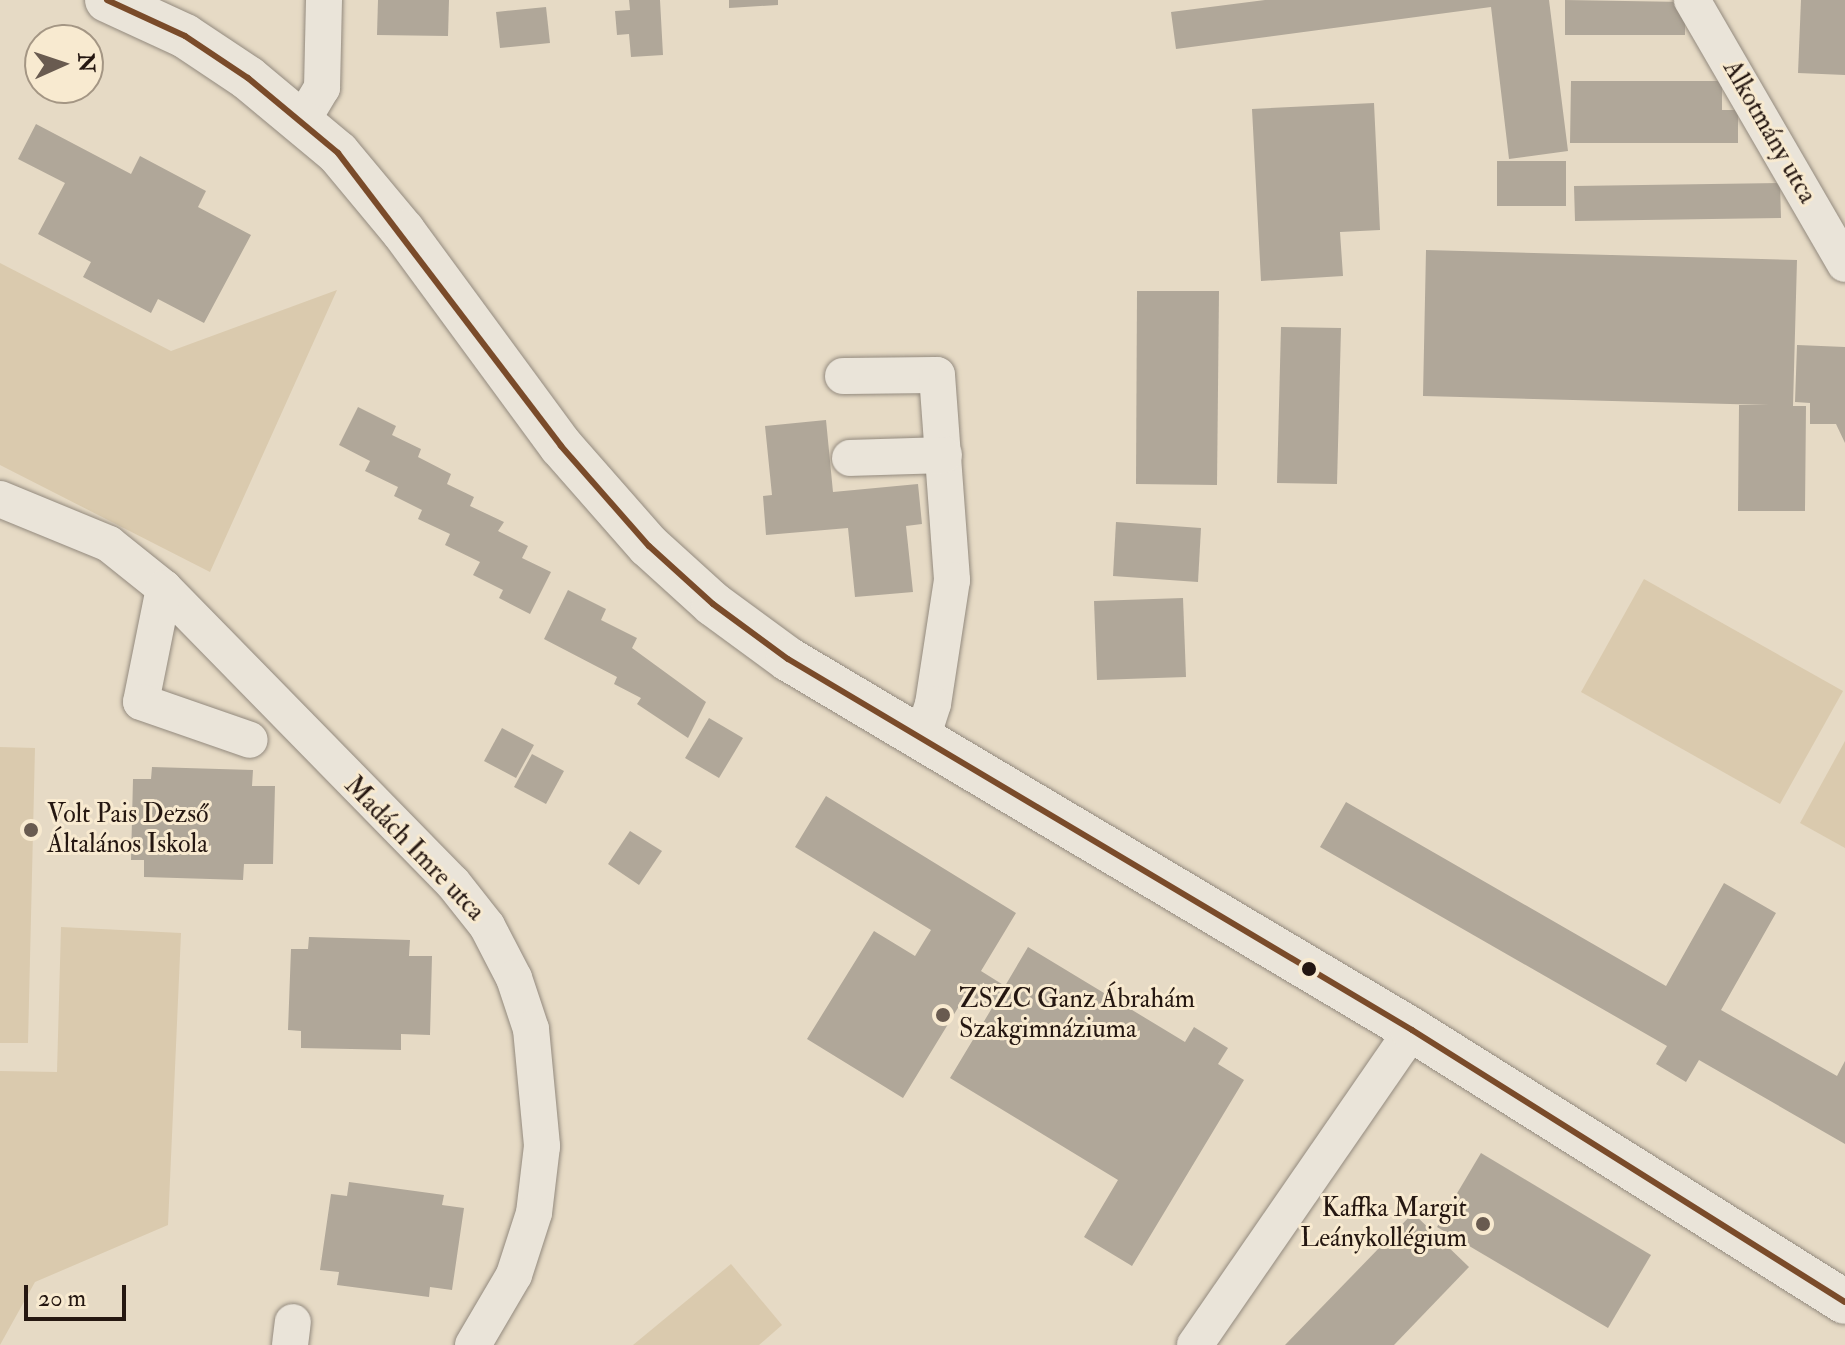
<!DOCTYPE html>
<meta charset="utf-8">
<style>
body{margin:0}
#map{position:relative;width:1845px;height:1345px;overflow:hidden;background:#e6dac5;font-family:"IM FELL Double Pica",serif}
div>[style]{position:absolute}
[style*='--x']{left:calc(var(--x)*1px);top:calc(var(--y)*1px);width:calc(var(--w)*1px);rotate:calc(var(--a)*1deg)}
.green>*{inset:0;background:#dacaae}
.building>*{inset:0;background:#b0a799}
.roads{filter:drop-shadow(0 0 2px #938a7e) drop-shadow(0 0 2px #938a7e)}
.street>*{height:36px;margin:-18px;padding:0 18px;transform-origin:18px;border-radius:18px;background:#eae4d9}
.secondary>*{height:44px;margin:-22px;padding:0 22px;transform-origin:22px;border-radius:22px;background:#eae4d9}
.bus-1>*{height:6px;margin:-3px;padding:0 3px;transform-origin:3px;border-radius:3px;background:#7a4b2a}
.dots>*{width:22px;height:22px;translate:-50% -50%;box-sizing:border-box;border:4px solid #f8ead0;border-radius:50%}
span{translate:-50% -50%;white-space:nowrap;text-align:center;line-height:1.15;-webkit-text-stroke:6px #f8ead0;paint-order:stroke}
.street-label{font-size:26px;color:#251711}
.poi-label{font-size:26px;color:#251711}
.left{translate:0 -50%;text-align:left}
.right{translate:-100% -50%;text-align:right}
.north{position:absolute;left:24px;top:24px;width:80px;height:80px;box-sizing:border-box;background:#f8ead0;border:2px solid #a49684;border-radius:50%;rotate:87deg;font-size:22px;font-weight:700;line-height:32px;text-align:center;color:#251711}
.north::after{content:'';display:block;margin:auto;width:28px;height:36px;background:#695b50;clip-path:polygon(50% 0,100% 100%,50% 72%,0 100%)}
.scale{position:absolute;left:24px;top:1285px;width:102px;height:36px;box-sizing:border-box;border:4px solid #251711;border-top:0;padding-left:10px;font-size:24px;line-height:28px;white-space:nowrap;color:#251711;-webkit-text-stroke:6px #f8ead0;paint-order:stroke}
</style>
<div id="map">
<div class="green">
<div style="clip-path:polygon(0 263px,171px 351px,337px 290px,210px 572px,0 465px)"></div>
<div style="clip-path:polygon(1644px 579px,1843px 691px,1780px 804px,1581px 692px)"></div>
<div style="clip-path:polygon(1845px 741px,1845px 848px,1800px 823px)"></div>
<div style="clip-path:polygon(0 747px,35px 748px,28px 1043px,0 1043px)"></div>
<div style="clip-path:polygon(61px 927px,181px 933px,168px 1225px,35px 1282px,0 1345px,0 1071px,57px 1072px)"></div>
<div style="clip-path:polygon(731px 1264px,782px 1325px,759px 1345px,633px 1345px)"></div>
</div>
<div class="building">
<div style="clip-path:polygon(378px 0,449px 0,448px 36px,377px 35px)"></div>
<div style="clip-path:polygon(629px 0,660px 0,663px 55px,631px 57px,629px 34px,617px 35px,615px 11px,630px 10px)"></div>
<div style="clip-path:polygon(729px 0,778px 0,778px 5px,729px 8px)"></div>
<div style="clip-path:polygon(1265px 0,1549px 0,1568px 151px,1509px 159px,1491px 7px,1176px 49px,1171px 12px)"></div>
<div style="clip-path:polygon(1565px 0,1685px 2px,1685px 35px,1565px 35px)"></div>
<div style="clip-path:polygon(1801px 0,1845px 0,1845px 75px,1798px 73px)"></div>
<div style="clip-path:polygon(546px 7px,550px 43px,500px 48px,496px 12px)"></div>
<div style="clip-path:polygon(1571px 81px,1722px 81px,1722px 110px,1738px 110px,1738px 143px,1570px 143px)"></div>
<div style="clip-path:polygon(1374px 103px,1380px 230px,1340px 232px,1343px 276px,1261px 281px,1252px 109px)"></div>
<div style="clip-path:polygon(36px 124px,131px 174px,140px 156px,206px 191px,198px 207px,251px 235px,204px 323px,158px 299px,151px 313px,83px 277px,91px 262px,38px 234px,65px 183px,18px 159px)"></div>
<div style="clip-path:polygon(1497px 161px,1566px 161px,1566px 206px,1497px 206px)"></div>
<div style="clip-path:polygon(1780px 183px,1781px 218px,1575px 221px,1574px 186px)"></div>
<div style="clip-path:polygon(1426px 250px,1797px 260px,1793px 406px,1806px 406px,1805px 511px,1738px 511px,1739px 405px,1769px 405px,1423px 396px)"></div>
<div style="clip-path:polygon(1137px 291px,1219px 291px,1217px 485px,1136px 484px)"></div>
<div style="clip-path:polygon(1281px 327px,1341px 328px,1337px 484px,1277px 483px)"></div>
<div style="clip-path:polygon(1797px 345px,1845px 347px,1845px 443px,1836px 424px,1810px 424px,1810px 403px,1795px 402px)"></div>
<div style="clip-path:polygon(358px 407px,396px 426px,392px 435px,421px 449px,418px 457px,451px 474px,447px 484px,474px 497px,470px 506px,504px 522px,498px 531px,528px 546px,522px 558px,551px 572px,530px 614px,499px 598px,503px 590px,473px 575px,480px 562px,445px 545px,450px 534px,418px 519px,422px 510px,394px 496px,398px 487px,365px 471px,370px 461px,339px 445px)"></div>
<div style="clip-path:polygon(826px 420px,833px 492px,918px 484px,922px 524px,906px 526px,913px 592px,855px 597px,848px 528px,766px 535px,763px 496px,772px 495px,765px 426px)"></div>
<div style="clip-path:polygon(1116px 522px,1201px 528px,1198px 582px,1113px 576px)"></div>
<div style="clip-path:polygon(568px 590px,606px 609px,601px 620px,637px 638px,632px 648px,706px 702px,688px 738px,637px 704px,641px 698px,614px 684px,617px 677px,544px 639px)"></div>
<div style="clip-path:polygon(1183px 598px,1186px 677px,1097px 680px,1094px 601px)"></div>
<div style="clip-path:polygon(709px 718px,743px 738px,719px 778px,685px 758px)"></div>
<div style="clip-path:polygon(502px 728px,534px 745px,516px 778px,484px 761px)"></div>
<div style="clip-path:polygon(532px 754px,564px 771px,546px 804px,514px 787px)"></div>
<div style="clip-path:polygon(152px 767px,253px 770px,252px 786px,275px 786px,273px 864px,244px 864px,243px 880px,144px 877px,144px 860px,131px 860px,133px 779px,151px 779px)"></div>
<div style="clip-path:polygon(826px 796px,1016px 913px,981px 971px,1005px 986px,1028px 947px,1185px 1042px,1194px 1027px,1228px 1048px,1218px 1064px,1244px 1080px,1132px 1266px,1084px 1237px,1118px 1180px,950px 1078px,992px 1008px,967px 993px,903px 1098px,807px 1039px,874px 931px,915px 956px,931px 930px,795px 847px)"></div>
<div style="clip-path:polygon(1346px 802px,1666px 986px,1724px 883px,1776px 913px,1721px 1010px,1837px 1076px,1845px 1061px,1845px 1144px,1699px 1060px,1686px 1082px,1656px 1064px,1667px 1046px,1320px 847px)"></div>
<div style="clip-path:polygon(630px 831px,662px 851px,639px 885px,608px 864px)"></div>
<div style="clip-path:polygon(309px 937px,410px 940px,409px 956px,432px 956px,430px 1035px,401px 1034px,401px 1050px,301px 1048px,301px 1031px,288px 1030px,291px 949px,308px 949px)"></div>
<div style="clip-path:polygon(1481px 1153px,1651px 1255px,1608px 1328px,1437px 1227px)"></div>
<div style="clip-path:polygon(349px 1182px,444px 1195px,442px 1205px,464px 1208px,452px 1290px,430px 1287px,429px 1297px,337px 1285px,339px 1272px,320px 1270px,331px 1194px,347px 1196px)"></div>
<div style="clip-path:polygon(1413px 1213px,1469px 1267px,1394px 1345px,1285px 1345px)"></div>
</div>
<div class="roads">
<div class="street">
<div style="--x:1692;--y:0;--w:305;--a:59.9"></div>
<div style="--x:302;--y:121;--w:39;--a:-59"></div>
<div style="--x:322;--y:88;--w:88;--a:-88.7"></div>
<div style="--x:843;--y:376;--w:94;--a:-0.6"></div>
<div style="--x:937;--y:375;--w:206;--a:85.8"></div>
<div style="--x:952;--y:580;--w:125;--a:98.7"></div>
<div style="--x:933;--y:704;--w:38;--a:108"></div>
<div style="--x:850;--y:458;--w:94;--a:-1.8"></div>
<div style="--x:0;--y:499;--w:118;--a:22.4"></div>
<div style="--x:109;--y:544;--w:70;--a:38.7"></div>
<div style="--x:164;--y:588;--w:413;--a:45.6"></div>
<div style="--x:453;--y:883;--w:55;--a:51.7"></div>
<div style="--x:487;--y:926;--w:59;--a:62.6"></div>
<div style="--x:514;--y:978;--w:54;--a:71.6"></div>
<div style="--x:531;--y:1029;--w:118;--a:84.6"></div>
<div style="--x:542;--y:1146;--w:67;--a:96.8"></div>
<div style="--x:534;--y:1213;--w:65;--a:107.9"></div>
<div style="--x:514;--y:1275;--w:81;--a:120.4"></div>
<div style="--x:164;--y:588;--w:116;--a:101.4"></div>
<div style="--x:141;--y:702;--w:115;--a:19.2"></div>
<div style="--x:290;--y:1345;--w:23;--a:-83"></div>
<div style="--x:1195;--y:1345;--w:383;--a:-55.4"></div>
</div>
<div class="secondary">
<div style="--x:107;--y:0;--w:86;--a:24.8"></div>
<div style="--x:185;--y:36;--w:76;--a:33.7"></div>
<div style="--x:248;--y:78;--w:117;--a:39.8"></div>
<div style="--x:338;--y:153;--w:102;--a:50.2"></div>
<div style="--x:403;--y:231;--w:267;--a:53.7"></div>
<div style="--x:561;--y:446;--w:133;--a:48.7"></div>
<div style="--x:649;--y:546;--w:86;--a:42.2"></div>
<div style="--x:713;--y:604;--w:93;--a:36.3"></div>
<div style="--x:788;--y:659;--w:726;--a:30.73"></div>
<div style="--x:1412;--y:1030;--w:511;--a:32.14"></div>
</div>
</div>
<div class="bus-1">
<div style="--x:107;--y:0;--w:86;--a:24.8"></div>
<div style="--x:185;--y:36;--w:76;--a:33.7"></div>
<div style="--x:248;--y:78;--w:117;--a:39.8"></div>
<div style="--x:338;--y:153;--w:368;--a:52.7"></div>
<div style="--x:561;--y:446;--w:133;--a:48.7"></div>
<div style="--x:649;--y:546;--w:86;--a:42.2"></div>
<div style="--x:713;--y:604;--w:93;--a:36.3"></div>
<div style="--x:788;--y:659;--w:726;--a:30.73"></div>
<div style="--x:1412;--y:1030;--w:511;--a:32.14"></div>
</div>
<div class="dots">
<div style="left:31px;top:830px;background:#695b50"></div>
<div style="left:1309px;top:969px;background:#251711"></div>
<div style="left:943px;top:1015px;background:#695b50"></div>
<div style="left:1483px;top:1224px;background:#695b50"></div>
</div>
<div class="street-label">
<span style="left:1769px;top:132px;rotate:60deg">Alkotmány utca</span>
<span style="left:414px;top:849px;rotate:46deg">Madách Imre utca</span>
</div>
<div class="poi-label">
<span class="left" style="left:47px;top:830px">Volt Pais Dezső<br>Általános Iskola</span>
<span class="left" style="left:959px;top:1015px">ZSZC Ganz Ábrahám<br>Szakgimnáziuma</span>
<span class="right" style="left:1467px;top:1224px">Kaffka Margit<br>Leánykollégium</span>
</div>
<div class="north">N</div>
<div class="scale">20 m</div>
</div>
